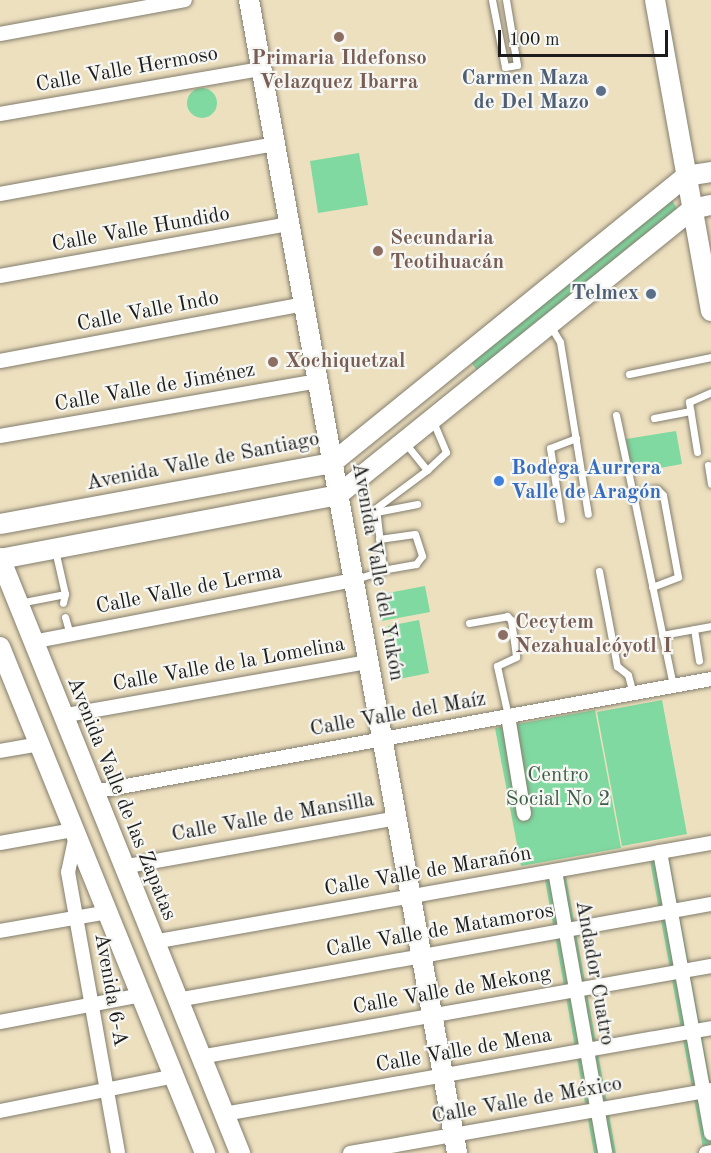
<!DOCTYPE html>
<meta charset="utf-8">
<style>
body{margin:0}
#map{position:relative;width:711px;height:1153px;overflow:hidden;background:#ede0bf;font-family:"Old Standard TT",serif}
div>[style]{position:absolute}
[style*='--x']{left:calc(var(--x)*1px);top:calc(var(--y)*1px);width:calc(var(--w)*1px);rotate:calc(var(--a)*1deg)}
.green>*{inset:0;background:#7fd9a0}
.round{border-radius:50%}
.roads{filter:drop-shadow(0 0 2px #847e6e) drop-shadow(0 0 2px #847e6e)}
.lane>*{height:7px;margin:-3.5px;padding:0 3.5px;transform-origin:3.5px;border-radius:3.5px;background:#fff}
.street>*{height:14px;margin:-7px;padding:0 7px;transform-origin:7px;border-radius:7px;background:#fff}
.secondary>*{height:20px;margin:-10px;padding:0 10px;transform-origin:10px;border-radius:10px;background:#fff}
.dots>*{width:16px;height:16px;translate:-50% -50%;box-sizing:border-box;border:3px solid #f6f6f2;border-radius:50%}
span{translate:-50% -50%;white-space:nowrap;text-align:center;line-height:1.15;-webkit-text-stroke:4.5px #f6f6f2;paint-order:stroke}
.education-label{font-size:21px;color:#785e54;font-weight:700}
.left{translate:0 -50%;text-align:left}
.street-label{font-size:21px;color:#1c1c1c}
.service-label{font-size:21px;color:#4e5e75;font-weight:700}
.right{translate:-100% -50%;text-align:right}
.shop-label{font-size:21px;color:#366cbe;font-weight:700}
.park-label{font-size:21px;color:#3f5e4a}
.scale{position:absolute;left:498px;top:30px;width:170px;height:27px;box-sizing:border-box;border:3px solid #1c1c1c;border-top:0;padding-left:8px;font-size:18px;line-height:21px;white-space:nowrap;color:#1c1c1c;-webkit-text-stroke:4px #f6f6f2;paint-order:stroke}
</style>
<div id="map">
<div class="green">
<div class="round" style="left:187px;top:88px;width:30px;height:30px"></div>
<div style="clip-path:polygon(359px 153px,368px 205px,318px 213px,310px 161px)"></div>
<div style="clip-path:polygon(669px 196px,680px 213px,479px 373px,470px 361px)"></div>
<div style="clip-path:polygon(676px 431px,682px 464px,632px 473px,626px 439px)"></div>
<div style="clip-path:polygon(425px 586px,430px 612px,382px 621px,377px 595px)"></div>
<div style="clip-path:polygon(419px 620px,429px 673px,399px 679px,388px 626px)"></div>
<div style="clip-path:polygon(662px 700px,687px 834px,622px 846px,597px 712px)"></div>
<div style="clip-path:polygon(595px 710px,621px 848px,521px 866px,495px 728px)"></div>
<div style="clip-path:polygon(669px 857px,711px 1086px,711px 1153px,704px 1153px,650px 861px)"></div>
<div style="clip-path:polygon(566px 877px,616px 1153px,594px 1153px,545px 880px)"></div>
</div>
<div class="roads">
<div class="lane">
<div style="--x:492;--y:0;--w:68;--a:79"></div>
<div style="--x:505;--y:67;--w:12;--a:-9"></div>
<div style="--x:517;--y:65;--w:66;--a:-99.6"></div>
<div style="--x:551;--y:327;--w:17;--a:59"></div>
<div style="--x:560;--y:342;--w:174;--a:80.8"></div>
<div style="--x:629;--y:374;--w:84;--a:-11.7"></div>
<div style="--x:616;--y:415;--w:81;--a:77.9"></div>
<div style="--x:654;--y:418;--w:37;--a:-11"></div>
<div style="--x:697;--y:452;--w:51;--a:-99.1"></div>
<div style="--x:689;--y:402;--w:24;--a:-24"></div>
<div style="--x:708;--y:465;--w:19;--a:81"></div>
<div style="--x:427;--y:470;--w:26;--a:-43"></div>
<div style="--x:446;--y:452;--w:33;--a:-113"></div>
<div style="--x:376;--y:512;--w:42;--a:-11"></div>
<div style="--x:561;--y:519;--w:72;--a:-98.8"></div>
<div style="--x:550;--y:448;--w:28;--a:-21"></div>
<div style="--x:379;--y:539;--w:36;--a:-8"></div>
<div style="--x:415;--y:534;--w:23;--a:72"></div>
<div style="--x:422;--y:556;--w:10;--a:127"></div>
<div style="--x:416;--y:564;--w:34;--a:170"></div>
<div style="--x:55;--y:550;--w:45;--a:77.2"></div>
<div style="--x:599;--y:571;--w:97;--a:79.3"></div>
<div style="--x:617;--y:666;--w:14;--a:39"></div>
<div style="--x:628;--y:675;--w:20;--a:75"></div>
<div style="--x:356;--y:579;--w:28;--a:-18"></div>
<div style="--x:383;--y:570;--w:62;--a:-96.4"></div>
<div style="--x:376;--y:508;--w:64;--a:-36.7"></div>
<div style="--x:427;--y:470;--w:33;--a:-129"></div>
<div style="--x:652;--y:587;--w:28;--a:-21"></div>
<div style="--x:678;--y:577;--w:83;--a:-100.4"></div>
<div style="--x:663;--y:495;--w:8;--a:-135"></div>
<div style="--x:657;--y:489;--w:25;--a:168"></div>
<div style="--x:633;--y:494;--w:196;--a:78.2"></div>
<div style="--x:19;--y:603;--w:47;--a:-11.1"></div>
<div style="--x:65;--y:594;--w:9;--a:103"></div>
<div style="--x:65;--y:617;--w:18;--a:74"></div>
<div style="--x:469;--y:623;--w:39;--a:-10"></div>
<div style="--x:507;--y:616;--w:6;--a:45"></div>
<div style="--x:511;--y:620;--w:37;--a:82"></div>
<div style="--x:516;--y:657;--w:21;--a:155"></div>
<div style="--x:497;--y:666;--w:51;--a:77.6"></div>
<div style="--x:694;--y:629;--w:32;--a:81"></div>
<div style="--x:662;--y:635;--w:50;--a:-10.4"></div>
</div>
<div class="street">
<div style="--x:0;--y:34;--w:188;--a:-10.4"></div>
<div style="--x:0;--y:114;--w:265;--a:-9.8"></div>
<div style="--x:0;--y:194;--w:280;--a:-10.3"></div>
<div style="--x:0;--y:276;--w:294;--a:-10.2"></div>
<div style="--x:0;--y:361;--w:309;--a:-10.6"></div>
<div style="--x:0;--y:436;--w:323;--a:-9.8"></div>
<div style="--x:32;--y:642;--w:328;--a:-10.9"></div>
<div style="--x:61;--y:716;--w:312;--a:-10"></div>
<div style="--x:508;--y:716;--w:99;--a:80.7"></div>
<div style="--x:0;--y:751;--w:41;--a:-9.9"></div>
<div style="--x:93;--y:792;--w:628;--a:-10.36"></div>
<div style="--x:76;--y:835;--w:38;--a:102"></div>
<div style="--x:68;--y:872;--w:285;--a:79.9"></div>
<div style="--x:0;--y:843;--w:75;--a:-10"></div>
<div style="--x:660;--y:852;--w:286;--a:79.7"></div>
<div style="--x:122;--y:867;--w:279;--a:-10.1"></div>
<div style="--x:555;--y:871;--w:286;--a:79.9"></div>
<div style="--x:0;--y:931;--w:111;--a:-9.9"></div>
<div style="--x:153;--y:942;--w:567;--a:-10.06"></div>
<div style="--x:177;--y:1000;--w:543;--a:-10.19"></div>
<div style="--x:0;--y:1022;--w:145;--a:-10.8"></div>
<div style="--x:200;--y:1057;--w:519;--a:-10.1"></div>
<div style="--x:0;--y:1111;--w:178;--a:-11.3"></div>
<div style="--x:224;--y:1114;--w:495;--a:-10"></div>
<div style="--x:350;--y:1153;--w:366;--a:-9.9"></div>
<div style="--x:706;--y:1153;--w:5;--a:-11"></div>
</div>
<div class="secondary">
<div style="--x:249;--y:0;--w:1172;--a:79.77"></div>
<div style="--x:655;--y:0;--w:316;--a:79.8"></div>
<div style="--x:0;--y:524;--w:338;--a:-10.4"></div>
<div style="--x:332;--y:463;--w:456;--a:-39"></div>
<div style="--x:686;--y:176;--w:25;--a:-9"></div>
<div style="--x:0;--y:558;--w:642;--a:68.03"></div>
<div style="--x:0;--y:559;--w:344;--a:-10.7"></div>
<div style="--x:338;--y:495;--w:455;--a:-38.9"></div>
<div style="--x:692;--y:209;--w:19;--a:-12"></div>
<div style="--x:0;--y:647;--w:546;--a:67.95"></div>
</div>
</div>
<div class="dots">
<div style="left:339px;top:37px;background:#8d6e63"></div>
<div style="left:601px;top:91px;background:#5c6f8a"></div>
<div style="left:378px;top:251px;background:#8d6e63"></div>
<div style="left:651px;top:294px;background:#5c6f8a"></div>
<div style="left:273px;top:362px;background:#8d6e63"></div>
<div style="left:499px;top:481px;background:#3f7fe0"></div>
<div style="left:503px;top:635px;background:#8d6e63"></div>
</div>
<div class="education-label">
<span style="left:339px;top:71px">Primaria Ildefonso<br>Velazquez Ibarra</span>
<span class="left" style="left:390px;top:251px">Secundaria<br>Teotihuacán</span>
<span class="left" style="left:285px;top:362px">Xochiquetzal</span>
<span class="left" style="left:515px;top:635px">Cecytem<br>Nezahualcóyotl I</span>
</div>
<div class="street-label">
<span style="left:127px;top:70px;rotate:-10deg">Calle Valle Hermoso</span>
<span style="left:141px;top:230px;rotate:-10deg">Calle Valle Hundido</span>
<span style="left:148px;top:312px;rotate:-11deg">Calle Valle Indo</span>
<span style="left:155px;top:388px;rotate:-10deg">Calle Valle de Jiménez</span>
<span style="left:203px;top:462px;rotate:-11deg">Avenida Valle de Santiago</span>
<span style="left:377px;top:572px;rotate:80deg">Avenida Valle del Yukón</span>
<span style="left:189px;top:590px;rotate:-11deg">Calle Valle de Lerma</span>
<span style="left:229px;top:665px;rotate:-10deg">Calle Valle de la Lomelina</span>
<span style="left:398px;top:715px;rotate:-10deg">Calle Valle del Maíz</span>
<span style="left:121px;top:799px;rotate:68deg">Avenida Valle de las Zapatas</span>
<span style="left:273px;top:818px;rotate:-10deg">Calle Valle de Mansilla</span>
<span style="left:428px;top:872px;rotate:-10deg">Calle Valle de Marañón</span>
<span style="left:440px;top:931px;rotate:-10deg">Calle Valle de Matamoros</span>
<span style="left:594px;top:973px;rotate:80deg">Andador Cuatro</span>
<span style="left:110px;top:990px;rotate:80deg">Avenida 6-A</span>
<span style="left:452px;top:991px;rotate:-10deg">Calle Valle de Mekong</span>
<span style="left:464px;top:1051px;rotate:-10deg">Calle Valle de Mena</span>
<span style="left:527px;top:1101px;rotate:-10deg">Calle Valle de México</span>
</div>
<div class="service-label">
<span class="right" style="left:589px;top:91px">Carmen Maza<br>de Del Mazo</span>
<span class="right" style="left:639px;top:294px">Telmex</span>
</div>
<div class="shop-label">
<span class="left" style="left:511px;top:481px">Bodega Aurrera<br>Valle de Aragón</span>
</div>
<div class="park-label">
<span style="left:558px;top:788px">Centro<br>Social No 2</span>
</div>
<div class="scale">100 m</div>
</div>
